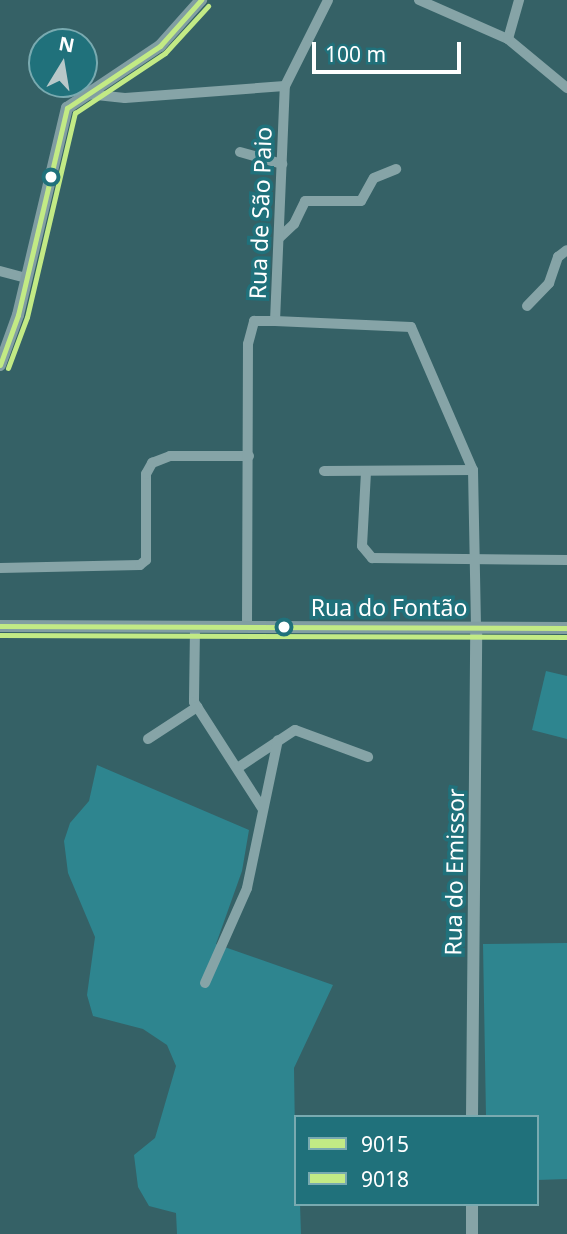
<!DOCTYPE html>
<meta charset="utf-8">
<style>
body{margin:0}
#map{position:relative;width:567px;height:1234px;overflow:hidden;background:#356166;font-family:"Noto Sans",sans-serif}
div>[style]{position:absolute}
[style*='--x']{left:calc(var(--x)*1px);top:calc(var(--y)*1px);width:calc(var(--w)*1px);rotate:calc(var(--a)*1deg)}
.green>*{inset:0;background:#2e858f}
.minor>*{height:10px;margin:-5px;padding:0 5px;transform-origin:5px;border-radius:5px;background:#86a4a7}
.tertiary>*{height:12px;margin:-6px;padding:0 6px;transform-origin:6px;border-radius:6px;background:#86a4a7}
.secondary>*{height:12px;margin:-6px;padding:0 6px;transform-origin:6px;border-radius:6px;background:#819ea2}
.bus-1>*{height:5px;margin:-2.5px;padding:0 2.5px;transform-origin:2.5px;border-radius:2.5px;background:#c2ea85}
.bus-2>*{height:5px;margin:-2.5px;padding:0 2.5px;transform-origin:2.5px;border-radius:2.5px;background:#c2ea85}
.dots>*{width:19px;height:19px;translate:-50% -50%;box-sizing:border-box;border:4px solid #20717b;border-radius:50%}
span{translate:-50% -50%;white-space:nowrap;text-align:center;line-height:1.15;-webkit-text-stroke:7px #20717b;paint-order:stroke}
.street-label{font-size:23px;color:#fff}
.legend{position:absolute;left:294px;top:1115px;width:245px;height:91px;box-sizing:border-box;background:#20717b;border:2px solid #79aab0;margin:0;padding:9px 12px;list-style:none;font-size:21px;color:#fff}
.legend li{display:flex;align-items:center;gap:14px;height:35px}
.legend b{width:35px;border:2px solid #79aab0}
.north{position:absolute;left:28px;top:28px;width:70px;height:70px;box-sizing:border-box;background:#20717b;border:2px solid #79aab0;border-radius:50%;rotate:11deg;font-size:19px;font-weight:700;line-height:28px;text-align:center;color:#fff}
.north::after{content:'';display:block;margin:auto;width:24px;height:32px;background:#b8c8c9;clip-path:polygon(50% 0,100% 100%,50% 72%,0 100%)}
.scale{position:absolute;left:312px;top:42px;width:149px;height:32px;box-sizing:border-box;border:4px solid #fff;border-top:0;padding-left:9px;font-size:21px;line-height:24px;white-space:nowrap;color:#fff;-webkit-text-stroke:5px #20717b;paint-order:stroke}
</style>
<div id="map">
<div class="green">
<div style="clip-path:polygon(546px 671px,567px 676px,567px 739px,532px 730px)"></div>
<div style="clip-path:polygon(97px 765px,249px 830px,242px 871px,216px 944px,333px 985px,294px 1068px,296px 1204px,300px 1204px,301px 1234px,177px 1234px,176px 1213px,149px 1206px,138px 1187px,134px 1155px,155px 1138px,176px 1066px,167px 1045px,143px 1029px,93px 1016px,87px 995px,95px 937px,68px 873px,64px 841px,70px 823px,89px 801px)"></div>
<div style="clip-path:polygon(567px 943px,567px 1179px,537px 1180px,537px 1117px,486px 1117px,483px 944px)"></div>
</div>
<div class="minor">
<div style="--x:419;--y:0;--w:97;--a:23.7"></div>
<div style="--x:508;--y:39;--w:77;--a:39.7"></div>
<div style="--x:508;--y:39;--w:41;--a:-74.2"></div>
<div style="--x:87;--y:94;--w:38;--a:6"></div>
<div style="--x:125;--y:98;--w:160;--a:-4.3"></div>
<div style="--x:240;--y:152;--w:44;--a:15.9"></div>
<div style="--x:279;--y:238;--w:21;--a:-43"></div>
<div style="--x:294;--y:224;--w:25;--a:-64"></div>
<div style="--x:305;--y:201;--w:56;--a:0"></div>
<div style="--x:361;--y:201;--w:26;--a:-61"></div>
<div style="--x:374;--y:178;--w:24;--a:-22"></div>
<div style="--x:0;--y:271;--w:27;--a:15"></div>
<div style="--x:527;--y:306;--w:32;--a:-46"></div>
<div style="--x:549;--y:283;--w:28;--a:-71"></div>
<div style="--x:558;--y:257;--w:11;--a:-38"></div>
<div style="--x:275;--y:321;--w:235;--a:-87.6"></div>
<div style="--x:285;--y:86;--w:96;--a:-63.4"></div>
<div style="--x:324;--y:471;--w:149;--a:-0.4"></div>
<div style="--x:366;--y:472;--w:74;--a:93.1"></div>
<div style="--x:362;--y:546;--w:16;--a:50"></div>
<div style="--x:372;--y:558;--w:195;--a:0.6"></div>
<div style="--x:0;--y:568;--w:140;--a:-1.2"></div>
<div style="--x:140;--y:565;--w:8;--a:-40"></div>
<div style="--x:146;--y:560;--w:86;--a:-90"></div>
<div style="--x:146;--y:474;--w:13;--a:-61"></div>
<div style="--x:152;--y:463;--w:19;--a:-21"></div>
<div style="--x:170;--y:456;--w:79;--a:0"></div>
<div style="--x:247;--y:627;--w:283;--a:-89.8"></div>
<div style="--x:248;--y:344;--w:24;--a:-75"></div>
<div style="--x:254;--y:321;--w:21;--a:0"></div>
<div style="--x:275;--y:321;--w:136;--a:2.5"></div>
<div style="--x:411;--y:327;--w:156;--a:66.6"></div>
<div style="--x:473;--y:470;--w:158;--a:88.9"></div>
<div style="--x:195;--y:628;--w:74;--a:90.8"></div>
<div style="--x:194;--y:702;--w:126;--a:57.3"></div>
<div style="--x:148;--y:739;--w:59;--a:-33.1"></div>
<div style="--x:239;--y:767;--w:67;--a:-33.5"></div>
<div style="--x:295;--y:730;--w:78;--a:20.3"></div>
<div style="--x:205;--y:983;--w:104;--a:-66.1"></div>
<div style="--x:247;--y:888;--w:151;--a:-78.2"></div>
</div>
<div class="tertiary">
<div style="--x:472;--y:1117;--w:489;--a:-89.5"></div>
<div style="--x:472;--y:1204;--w:30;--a:90"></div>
</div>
<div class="secondary">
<div style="--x:0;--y:365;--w:53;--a:-70.2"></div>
<div style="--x:18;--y:315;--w:213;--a:-76.7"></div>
<div style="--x:67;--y:108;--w:112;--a:-33.7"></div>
<div style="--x:160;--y:46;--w:62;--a:-48.3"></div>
<div style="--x:0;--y:626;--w:567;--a:0.2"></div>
</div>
<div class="bus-1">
<div style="--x:0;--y:365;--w:53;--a:-70.2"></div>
<div style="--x:18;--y:315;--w:213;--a:-76.7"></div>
<div style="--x:67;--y:108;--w:112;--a:-33.7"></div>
<div style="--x:160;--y:46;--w:62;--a:-48.3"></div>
<div style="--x:0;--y:626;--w:567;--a:0.2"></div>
</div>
<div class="bus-2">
<div style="--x:8;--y:368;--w:54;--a:-69.6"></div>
<div style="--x:27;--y:317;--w:210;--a:-76.8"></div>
<div style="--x:75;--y:113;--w:108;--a:-33.7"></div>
<div style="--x:165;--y:53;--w:64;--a:-47.5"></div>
<div style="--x:0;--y:635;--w:567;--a:0.2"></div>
</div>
<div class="dots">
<div style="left:51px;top:177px;background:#fff"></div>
<div style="left:284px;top:627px;background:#fff"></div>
</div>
<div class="street-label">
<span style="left:260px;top:213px;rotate:-88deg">Rua de São Paio</span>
<span style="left:389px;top:607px">Rua do Fontão</span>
<span style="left:454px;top:872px;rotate:-89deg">Rua do Emissor</span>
</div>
<ul class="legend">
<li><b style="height:9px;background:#c2ea85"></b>9015</li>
<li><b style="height:9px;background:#c2ea85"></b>9018</li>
</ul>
<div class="north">N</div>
<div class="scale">100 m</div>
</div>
